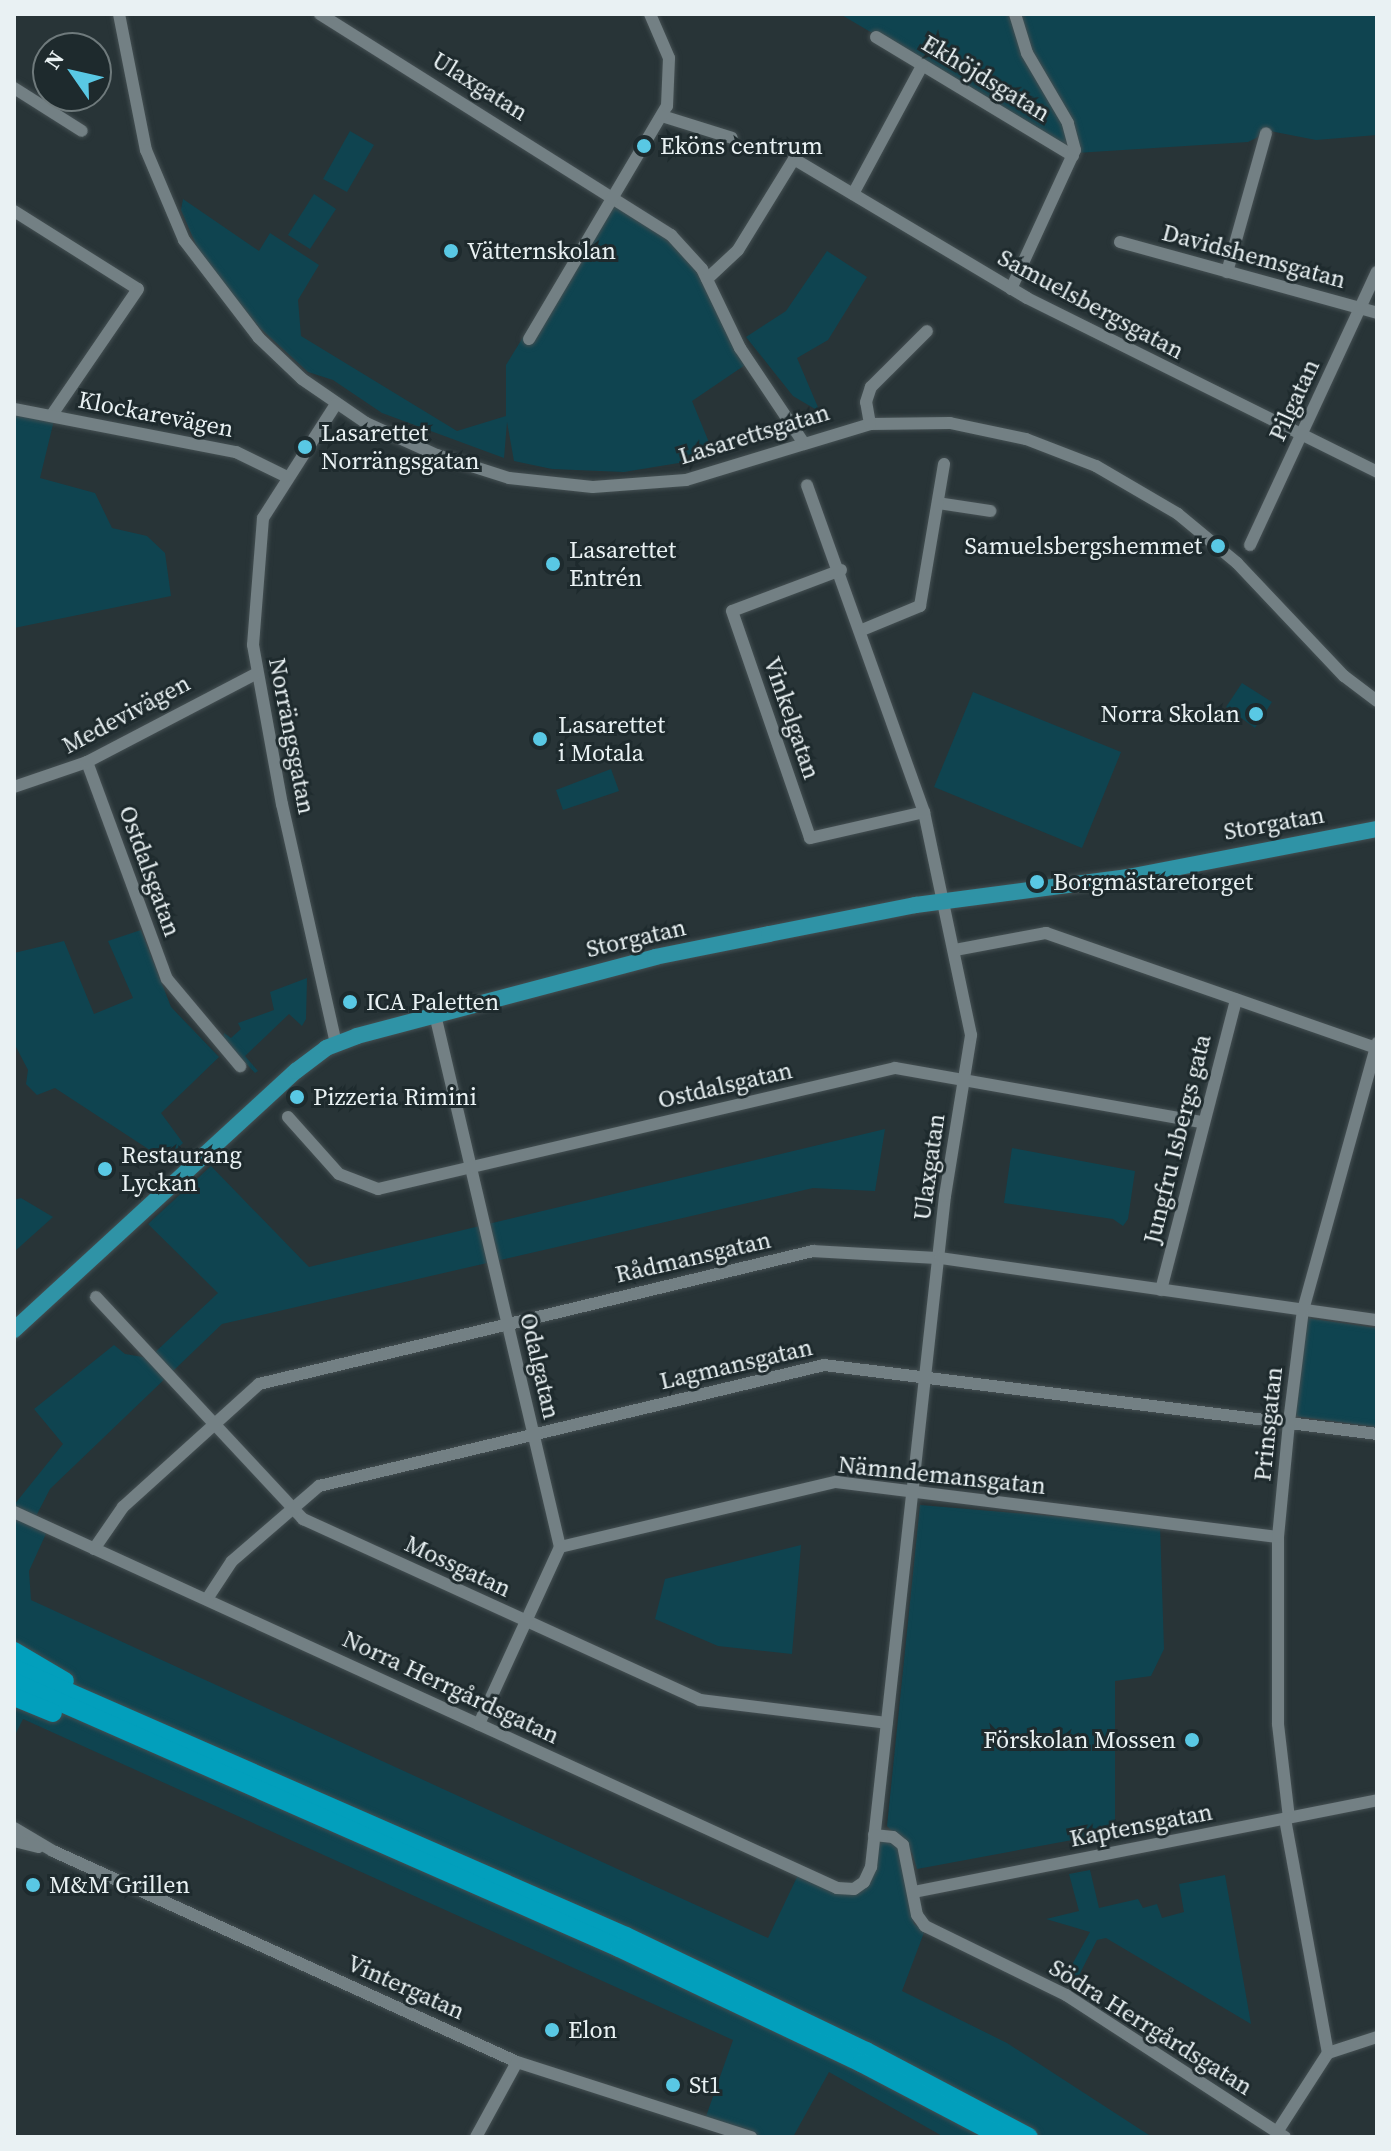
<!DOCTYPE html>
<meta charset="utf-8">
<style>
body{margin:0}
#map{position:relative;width:1391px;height:2151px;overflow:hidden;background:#283437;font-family:"Source Serif 4",serif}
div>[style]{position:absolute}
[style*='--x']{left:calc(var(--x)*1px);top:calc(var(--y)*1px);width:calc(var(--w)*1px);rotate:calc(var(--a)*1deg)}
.green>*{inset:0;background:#0f4450}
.roads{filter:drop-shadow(0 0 2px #444f52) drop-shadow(0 0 2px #444f52)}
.minor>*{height:12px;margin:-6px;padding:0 6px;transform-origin:6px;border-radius:6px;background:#738084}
.major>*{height:16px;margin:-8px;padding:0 8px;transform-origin:8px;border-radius:8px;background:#2f93a6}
.highway>*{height:18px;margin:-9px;padding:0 9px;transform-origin:9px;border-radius:9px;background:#029fbc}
.dots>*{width:22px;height:22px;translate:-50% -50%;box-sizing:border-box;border:4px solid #1e2a2d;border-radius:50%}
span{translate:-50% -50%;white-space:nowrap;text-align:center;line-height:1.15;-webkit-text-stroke:6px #1e2a2d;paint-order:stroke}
.street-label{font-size:24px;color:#e9f1f3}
.poi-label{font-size:24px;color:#e9f1f3}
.left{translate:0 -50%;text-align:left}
.right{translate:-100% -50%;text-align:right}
.frame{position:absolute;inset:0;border:16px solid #e9f1f3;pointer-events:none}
.north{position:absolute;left:32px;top:32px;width:80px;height:80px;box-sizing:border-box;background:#1e2a2d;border:2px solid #6f7a7c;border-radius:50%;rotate:304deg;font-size:22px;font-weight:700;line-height:32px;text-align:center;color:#e9f1f3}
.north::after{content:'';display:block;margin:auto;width:28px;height:36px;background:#59c8e4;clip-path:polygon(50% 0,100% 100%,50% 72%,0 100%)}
</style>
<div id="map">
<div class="green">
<div style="clip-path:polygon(840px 14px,1377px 14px,1377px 135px,1316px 140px,1270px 131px,1248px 142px,1076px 153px)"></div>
<div style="clip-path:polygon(350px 131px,374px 145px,347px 192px,323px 179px)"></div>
<div style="clip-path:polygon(612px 192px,656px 218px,711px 279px,748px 363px,692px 401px,715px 457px,624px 472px,552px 469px,514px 461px,507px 422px,504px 458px,382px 413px,333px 380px,308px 372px,259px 327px,200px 254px,181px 210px,183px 199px,259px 251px,270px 233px,319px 265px,298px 300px,301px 336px,457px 431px,506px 416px,506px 365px)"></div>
<div style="clip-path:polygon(314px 194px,336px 209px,310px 249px,288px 235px)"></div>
<div style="clip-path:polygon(827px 251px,867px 277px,828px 340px,797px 358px,820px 412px,793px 396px,746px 337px,786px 311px)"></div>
<div style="clip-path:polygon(14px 405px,56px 412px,40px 478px,95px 493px,112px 528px,147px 536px,165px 553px,171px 596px,14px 628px)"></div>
<div style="clip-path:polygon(1242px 683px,1272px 702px,1255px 728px,1226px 707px)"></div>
<div style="clip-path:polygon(973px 692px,1121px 752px,1082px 848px,934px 787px)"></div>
<div style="clip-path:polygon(611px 769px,619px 791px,563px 810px,556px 790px)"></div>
<div style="clip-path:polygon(141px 930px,171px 1007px,219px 1057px,161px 1113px,183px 1143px,165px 1160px,55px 1088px,37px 1095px,26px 1084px,28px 1070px,14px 1043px,14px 953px,64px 941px,94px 1014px,133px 998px,108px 941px)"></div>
<div style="clip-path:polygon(307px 978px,306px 1019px,302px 1026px,289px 1014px,245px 1056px,258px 1071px,255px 1073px,223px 1039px,224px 1033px,231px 1038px,241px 1029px,238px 1023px,274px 1010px,270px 992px)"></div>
<div style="clip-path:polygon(885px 1129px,875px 1191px,813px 1188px,222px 1324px,50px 1489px,34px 1520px,49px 1527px,29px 1571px,31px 1600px,768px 1938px,799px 1873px,841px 1892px,864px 1884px,872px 1830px,894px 1842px,904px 1857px,914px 1924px,925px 1930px,902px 1991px,1007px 2043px,1152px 2137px,944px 2137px,829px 2072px,793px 2137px,750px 2137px,704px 2122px,733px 2040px,23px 1719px,14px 1737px,14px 1505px,63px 1444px,34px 1409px,114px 1345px,125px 1354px,149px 1358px,218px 1293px,148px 1224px,211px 1166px,309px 1267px)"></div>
<div style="clip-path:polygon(1012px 1148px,1135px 1171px,1128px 1219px,1123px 1226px,1113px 1219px,1004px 1203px)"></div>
<div style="clip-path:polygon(21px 1198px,53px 1217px,14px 1252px,14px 1200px)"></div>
<div style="clip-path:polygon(1306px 1318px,1377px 1328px,1376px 1427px,1294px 1416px)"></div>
<div style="clip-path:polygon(920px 1505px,1160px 1525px,1164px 1649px,1151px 1676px,1115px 1681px,1115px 1832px,917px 1869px,912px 1853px,887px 1826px)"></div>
<div style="clip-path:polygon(801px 1545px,792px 1654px,718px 1646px,655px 1619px,665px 1579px)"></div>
<div style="clip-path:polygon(1090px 1870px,1099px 1908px,1138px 1899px,1143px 1908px,1157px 1904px,1162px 1918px,1184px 1912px,1179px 1884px,1225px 1875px,1251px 2024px,1106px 1938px,1097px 1940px,1073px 1987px,1063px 1981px,1090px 1932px,1046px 1919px,1079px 1911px,1069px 1874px)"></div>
</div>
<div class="roads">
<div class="minor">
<div style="--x:119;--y:14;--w:139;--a:78.8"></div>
<div style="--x:146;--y:150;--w:98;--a:67.1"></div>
<div style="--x:184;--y:240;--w:123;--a:52.6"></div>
<div style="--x:259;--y:338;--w:59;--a:43.6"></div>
<div style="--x:302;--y:379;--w:78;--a:34.5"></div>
<div style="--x:366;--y:423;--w:78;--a:24.3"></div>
<div style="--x:437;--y:455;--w:76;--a:17.7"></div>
<div style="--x:509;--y:478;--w:84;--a:6.1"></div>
<div style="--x:593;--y:487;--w:93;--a:-4.3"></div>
<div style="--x:686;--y:480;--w:192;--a:-16.9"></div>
<div style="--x:870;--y:424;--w:80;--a:-0.7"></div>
<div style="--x:950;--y:423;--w:78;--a:11.9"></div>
<div style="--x:1026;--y:439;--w:75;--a:21.1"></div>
<div style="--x:1096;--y:466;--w:95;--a:30.3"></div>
<div style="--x:1178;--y:514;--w:77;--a:39.7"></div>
<div style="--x:1237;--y:563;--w:156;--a:46.6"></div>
<div style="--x:1344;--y:676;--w:41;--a:37.1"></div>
<div style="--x:320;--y:14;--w:415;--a:32.2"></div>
<div style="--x:671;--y:235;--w:46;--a:47.6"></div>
<div style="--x:702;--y:269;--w:88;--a:64.3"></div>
<div style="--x:740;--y:348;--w:113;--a:56.2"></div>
<div style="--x:876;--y:37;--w:230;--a:31.1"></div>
<div style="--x:14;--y:88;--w:80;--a:32.3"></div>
<div style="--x:662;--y:116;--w:73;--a:17.4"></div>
<div style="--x:853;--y:194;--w:145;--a:-61.7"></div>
<div style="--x:14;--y:211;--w:146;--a:32.2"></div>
<div style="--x:138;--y:289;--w:154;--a:124.4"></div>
<div style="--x:1120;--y:242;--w:267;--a:15.4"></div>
<div style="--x:1227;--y:272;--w:144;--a:-74.3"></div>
<div style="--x:707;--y:279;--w:42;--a:-43.1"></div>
<div style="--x:738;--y:250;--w:107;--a:-58.4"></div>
<div style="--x:794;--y:159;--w:271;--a:30.8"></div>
<div style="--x:1027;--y:298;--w:391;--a:26.4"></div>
<div style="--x:1011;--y:289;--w:153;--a:-65.3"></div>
<div style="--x:1075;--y:150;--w:28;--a:-105"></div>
<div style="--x:1068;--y:123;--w:81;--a:-120.4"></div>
<div style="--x:1027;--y:53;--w:41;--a:-107.1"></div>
<div style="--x:529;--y:339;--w:271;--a:-59.4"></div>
<div style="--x:667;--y:106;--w:48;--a:-87.6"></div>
<div style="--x:669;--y:58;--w:48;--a:-113.4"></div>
<div style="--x:336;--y:404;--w:135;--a:122.6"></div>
<div style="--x:263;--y:518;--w:127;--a:94.5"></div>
<div style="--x:253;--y:645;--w:162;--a:79.7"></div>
<div style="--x:282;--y:804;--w:246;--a:77.3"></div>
<div style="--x:14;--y:409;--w:226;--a:11"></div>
<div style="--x:236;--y:452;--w:55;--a:26.1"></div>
<div style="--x:870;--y:424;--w:22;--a:-100"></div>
<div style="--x:866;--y:402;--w:16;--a:-72"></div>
<div style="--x:871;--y:387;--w:79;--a:-45"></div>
<div style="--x:938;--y:503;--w:53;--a:8.7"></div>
<div style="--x:1250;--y:545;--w:301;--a:-65.1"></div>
<div style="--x:841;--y:570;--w:116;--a:159.4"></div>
<div style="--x:732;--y:611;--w:240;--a:71"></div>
<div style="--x:810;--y:838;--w:117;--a:-12.8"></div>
<div style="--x:862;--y:630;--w:63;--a:-22.5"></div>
<div style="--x:920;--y:606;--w:144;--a:-80.4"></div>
<div style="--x:87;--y:762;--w:231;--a:69.8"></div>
<div style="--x:167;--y:979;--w:114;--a:50"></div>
<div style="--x:14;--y:787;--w:77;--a:-18.9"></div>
<div style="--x:87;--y:762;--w:190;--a:-27.6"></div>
<div style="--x:955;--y:950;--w:93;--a:-10.6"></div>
<div style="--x:1046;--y:933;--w:350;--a:19.2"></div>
<div style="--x:433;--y:1006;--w:556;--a:76.79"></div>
<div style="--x:560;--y:1547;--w:195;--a:114.6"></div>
<div style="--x:288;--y:1117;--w:76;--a:48.2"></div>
<div style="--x:339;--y:1174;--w:42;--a:21"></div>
<div style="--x:378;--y:1189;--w:531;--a:-13.17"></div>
<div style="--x:895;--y:1068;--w:312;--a:10"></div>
<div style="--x:1161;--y:1290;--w:300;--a:-75.5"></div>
<div style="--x:96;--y:1297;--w:304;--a:47"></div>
<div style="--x:303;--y:1519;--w:436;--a:24.5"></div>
<div style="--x:700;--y:1700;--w:188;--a:7"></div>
<div style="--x:14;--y:1512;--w:905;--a:24.55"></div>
<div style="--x:837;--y:1888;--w:17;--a:3"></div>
<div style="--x:854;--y:1889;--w:12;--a:-35"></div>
<div style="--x:864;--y:1882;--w:17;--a:-65"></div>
<div style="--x:871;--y:1867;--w:675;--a:-83.71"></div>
<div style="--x:945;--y:1196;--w:163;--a:-80.8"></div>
<div style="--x:971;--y:1035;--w:228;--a:-101.9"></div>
<div style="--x:924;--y:812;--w:347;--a:-109.7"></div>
<div style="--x:560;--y:1547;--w:284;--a:-13.3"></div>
<div style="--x:836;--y:1482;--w:445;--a:7.1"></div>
<div style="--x:94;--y:1549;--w:51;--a:-55.4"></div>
<div style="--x:123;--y:1507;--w:183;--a:-42.1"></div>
<div style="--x:259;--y:1384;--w:570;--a:-13.5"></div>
<div style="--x:813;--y:1251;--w:127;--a:3.2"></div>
<div style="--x:940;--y:1258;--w:441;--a:8.1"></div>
<div style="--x:207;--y:1599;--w:45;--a:-56.7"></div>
<div style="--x:232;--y:1561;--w:115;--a:-40.8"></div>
<div style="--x:319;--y:1486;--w:519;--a:-13.47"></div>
<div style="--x:824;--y:1365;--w:557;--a:7.11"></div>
<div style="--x:1289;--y:1818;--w:95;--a:-96.7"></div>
<div style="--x:1278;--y:1724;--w:187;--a:-90"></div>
<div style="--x:1278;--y:1537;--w:116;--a:-84.5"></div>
<div style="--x:1289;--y:1422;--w:113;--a:-82.9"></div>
<div style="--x:1303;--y:1310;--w:277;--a:-74.5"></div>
<div style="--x:1285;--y:1819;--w:238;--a:79.6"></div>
<div style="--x:14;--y:1828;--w:45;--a:30.5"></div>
<div style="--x:53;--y:1851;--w:510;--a:24.45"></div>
<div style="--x:517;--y:2062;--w:246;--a:17.8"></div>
<div style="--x:874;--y:1835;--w:19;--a:6"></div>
<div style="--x:893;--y:1837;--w:13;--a:39"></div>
<div style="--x:903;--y:1845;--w:71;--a:78.7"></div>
<div style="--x:917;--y:1915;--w:14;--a:54"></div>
<div style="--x:925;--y:1926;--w:157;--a:26.1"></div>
<div style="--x:1066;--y:1995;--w:261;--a:33"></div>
<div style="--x:14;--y:1841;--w:25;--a:14"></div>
<div style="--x:914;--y:1892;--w:472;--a:-11.2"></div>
<div style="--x:1277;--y:2132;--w:94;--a:-57.2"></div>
<div style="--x:1328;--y:2053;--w:52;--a:-18.1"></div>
<div style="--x:476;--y:2137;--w:85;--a:-61.3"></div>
</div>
<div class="major">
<div style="--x:14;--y:1330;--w:383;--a:-42.6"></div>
<div style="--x:296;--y:1071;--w:38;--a:-37"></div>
<div style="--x:326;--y:1048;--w:33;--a:-21"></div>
<div style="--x:357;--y:1036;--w:308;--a:-14.8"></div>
<div style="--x:655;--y:957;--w:116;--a:-11.4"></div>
<div style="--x:769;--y:934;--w:150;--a:-11.2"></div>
<div style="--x:916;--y:905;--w:214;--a:-7.5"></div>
<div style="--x:1128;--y:877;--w:254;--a:-10.9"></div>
</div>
<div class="highway">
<div style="--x:14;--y:1651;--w:59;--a:30.5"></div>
<div style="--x:14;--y:1668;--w:668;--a:23.65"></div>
<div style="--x:626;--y:1936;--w:266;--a:25.6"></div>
<div style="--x:866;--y:2051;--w:184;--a:27.8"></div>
<div style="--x:14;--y:1682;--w:661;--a:23.73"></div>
<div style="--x:619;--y:1948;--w:268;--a:25.4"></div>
<div style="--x:861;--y:2063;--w:159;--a:27.7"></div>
<div style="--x:14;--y:1697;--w:42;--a:22.3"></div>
</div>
</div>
<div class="dots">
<div style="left:644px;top:146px;background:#59c8e4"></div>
<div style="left:451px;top:251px;background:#59c8e4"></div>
<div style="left:305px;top:447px;background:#59c8e4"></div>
<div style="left:1218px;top:546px;background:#59c8e4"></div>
<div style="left:553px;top:564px;background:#59c8e4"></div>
<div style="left:1256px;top:714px;background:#59c8e4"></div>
<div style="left:540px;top:739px;background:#59c8e4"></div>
<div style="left:1037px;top:882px;background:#59c8e4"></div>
<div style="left:350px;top:1002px;background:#59c8e4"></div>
<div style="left:297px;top:1097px;background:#59c8e4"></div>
<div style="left:105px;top:1169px;background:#59c8e4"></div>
<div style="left:1192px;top:1740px;background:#59c8e4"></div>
<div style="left:33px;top:1885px;background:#59c8e4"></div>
<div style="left:552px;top:2030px;background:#59c8e4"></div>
<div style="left:673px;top:2085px;background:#59c8e4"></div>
</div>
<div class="street-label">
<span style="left:986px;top:78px;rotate:31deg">Ekhöjdsgatan</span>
<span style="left:480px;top:86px;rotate:32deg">Ulaxgatan</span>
<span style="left:1254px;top:256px;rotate:15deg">Davidshemsgatan</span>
<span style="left:1091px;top:304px;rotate:28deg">Samuelsbergsgatan</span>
<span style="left:1294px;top:400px;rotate:-65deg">Pilgatan</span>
<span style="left:156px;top:414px;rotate:11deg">Klockarevägen</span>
<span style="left:754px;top:434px;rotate:-17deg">Lasarettsgatan</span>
<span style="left:126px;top:714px;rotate:-28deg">Medevivägen</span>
<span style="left:792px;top:718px;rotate:71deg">Vinkelgatan</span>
<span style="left:292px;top:736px;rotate:79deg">Norrängsgatan</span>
<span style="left:1274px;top:823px;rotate:-10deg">Storgatan</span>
<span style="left:150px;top:871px;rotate:70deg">Ostdalsgatan</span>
<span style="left:636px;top:938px;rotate:-13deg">Storgatan</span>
<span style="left:725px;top:1085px;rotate:-13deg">Ostdalsgatan</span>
<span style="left:1177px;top:1139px;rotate:-76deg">Jungfru Isbergs gata</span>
<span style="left:929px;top:1167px;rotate:-82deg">Ulaxgatan</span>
<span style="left:693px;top:1257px;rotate:-13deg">Rådmansgatan</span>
<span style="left:736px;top:1364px;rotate:-13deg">Lagmansgatan</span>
<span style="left:540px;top:1366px;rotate:77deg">Odalgatan</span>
<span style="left:1268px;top:1424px;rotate:-84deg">Prinsgatan</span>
<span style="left:942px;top:1475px;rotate:6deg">Nämndemansgatan</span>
<span style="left:458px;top:1566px;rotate:25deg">Mossgatan</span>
<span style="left:451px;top:1687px;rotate:25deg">Norra Herrgårdsgatan</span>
<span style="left:1141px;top:1825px;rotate:-11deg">Kaptensgatan</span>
<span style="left:406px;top:1987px;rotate:24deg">Vintergatan</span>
<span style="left:1151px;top:2027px;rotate:32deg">Södra Herrgårdsgatan</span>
</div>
<div class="poi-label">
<span class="left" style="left:660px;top:146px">Eköns centrum</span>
<span class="left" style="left:467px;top:251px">Vätternskolan</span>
<span class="left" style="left:321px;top:447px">Lasarettet<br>Norrängsgatan</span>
<span class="right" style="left:1202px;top:546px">Samuelsbergshemmet</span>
<span class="left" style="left:569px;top:564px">Lasarettet<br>Entrén</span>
<span class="right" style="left:1240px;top:714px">Norra Skolan</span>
<span class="left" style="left:558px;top:739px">Lasarettet<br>i Motala</span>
<span class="left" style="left:1053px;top:882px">Borgmästaretorget</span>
<span class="left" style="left:366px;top:1002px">ICA Paletten</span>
<span class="left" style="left:313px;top:1097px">Pizzeria Rimini</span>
<span class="left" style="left:121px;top:1169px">Restaurang<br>Lyckan</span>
<span class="right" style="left:1176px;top:1740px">Förskolan Mossen</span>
<span class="left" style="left:49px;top:1885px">M&amp;M Grillen</span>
<span class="left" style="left:568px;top:2030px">Elon</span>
<span class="left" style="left:689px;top:2085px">St1</span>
</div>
<div class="frame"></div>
<div class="north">N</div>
</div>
